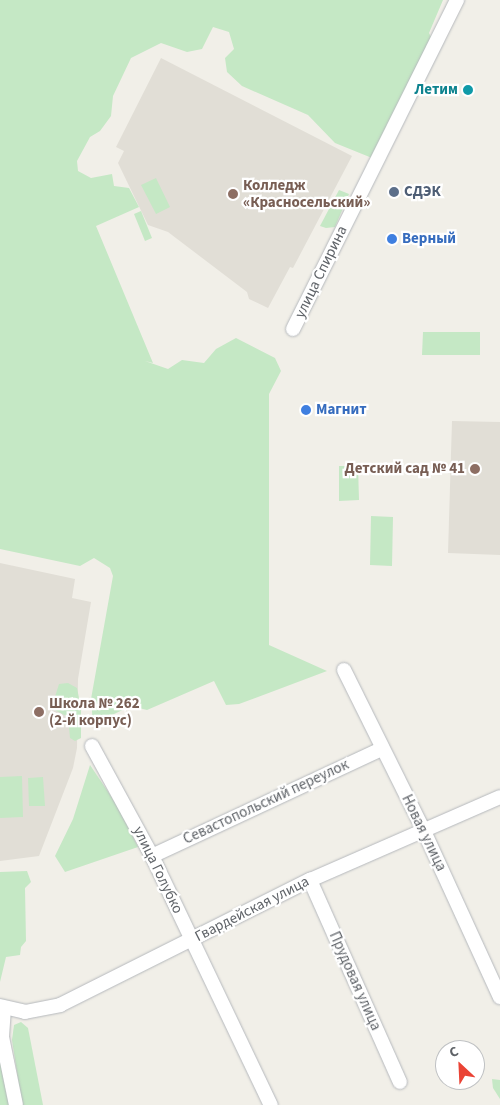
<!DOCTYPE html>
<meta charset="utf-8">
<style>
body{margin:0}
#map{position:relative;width:500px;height:1105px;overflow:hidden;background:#f1efe8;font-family:"Source Sans 3",sans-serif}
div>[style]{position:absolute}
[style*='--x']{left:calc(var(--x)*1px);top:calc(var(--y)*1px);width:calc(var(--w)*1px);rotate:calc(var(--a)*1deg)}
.education>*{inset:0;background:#e1ded6}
.green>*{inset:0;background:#c5e8c5}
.roads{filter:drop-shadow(0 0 1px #b5b8bc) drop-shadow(0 0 1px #b5b8bc)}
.minor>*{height:14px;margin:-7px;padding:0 7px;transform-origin:7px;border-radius:7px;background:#fff}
.dots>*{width:14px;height:14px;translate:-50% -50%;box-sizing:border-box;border:2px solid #fff;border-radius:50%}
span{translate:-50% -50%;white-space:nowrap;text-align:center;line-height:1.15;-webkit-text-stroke:4.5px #fff;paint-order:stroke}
.culture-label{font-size:15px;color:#0d838f;font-weight:700}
.right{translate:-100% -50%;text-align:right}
.education-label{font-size:15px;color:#785e54;font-weight:700}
.left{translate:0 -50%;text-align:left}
.service-label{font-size:15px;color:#4e5e75;font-weight:700}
.shop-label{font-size:15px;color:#366cbe;font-weight:700}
.street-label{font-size:15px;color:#5f6368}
.north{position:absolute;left:435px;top:1040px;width:50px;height:50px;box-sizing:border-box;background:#fff;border:1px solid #bfc1c3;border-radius:50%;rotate:335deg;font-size:14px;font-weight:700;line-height:20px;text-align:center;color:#5f6368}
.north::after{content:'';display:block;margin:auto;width:18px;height:22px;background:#ea4335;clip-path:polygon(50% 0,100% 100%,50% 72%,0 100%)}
</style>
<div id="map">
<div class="education">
<div style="clip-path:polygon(161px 58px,352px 156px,293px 268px,290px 267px,268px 308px,249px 299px,247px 292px,168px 232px,148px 225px,118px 163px,124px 151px,116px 147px)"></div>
<div style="clip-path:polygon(452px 421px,500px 422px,500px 555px,448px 553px)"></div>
<div style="clip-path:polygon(0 563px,75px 579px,72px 598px,91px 602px,78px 679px,77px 748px,73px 768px,39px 856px,0 861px)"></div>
</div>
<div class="green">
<div style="clip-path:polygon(0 0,443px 0,429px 33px,433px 41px,372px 158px,335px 143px,308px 115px,242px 86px,227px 72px,225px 58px,234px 49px,229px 32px,213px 27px,202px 49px,187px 52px,161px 43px,131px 58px,113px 96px,111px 116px,100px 131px,90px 137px,77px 161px,78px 171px,91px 178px,112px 174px,114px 186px,129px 188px,139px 207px,96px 226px,153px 363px,145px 361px,168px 369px,182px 360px,204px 363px,216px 349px,236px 338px,275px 358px,281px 371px,269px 394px,269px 645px,327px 671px,239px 704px,226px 705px,214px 681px,147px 710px,131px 706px,93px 724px,91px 699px,113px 576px,110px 568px,94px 558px,80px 566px,0 549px)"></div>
<div style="clip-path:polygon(156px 178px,170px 207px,156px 214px,141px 185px)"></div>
<div style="clip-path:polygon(339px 190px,349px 194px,335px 227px,326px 228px,320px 226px)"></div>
<div style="clip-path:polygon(141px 211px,152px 238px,145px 241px,134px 214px)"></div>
<div style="clip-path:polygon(423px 332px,480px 332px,480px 355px,422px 355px)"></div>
<div style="clip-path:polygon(339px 466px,358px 466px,359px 500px,339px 501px)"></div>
<div style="clip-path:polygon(371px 516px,393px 517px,392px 566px,370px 565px)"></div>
<div style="clip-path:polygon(68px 683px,77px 688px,81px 708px,81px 738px,75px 741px,70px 738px,68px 717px,55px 710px,53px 703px,59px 684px)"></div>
<div style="clip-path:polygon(90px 765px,117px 805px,138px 847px,65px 872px,55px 856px,73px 819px)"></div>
<div style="clip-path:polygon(22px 776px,23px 817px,0 818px,0 777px)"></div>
<div style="clip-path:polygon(43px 777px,45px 806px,29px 806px,28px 778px)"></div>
<div style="clip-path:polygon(27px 871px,31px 882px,25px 888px,26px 941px,21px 947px,20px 955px,6px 957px,0 982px,0 872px)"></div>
<div style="clip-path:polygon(21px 1022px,28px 1028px,43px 1105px,22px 1105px,12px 1040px,14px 1025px)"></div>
<div style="clip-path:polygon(0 1057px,10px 1105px,0 1105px)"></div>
<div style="clip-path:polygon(492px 1079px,500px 1080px,500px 1099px,493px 1088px)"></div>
</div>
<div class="roads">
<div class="minor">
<div style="--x:293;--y:329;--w:368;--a:-63.5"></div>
<div style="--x:344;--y:670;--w:178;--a:63.6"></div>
<div style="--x:423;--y:829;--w:185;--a:65.4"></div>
<div style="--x:92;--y:746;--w:125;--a:61.4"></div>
<div style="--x:152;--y:856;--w:276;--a:64.5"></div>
<div style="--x:152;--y:856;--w:253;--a:-25"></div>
<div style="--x:310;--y:880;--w:221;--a:66"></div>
<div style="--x:0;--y:1006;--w:26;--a:13"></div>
<div style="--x:25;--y:1012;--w:36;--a:-11"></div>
<div style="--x:60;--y:1005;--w:280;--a:-26.6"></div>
<div style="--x:310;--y:880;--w:207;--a:-23.6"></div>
<div style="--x:4;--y:1008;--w:29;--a:94"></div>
<div style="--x:2;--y:1037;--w:69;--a:78.4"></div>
</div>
</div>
<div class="dots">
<div style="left:468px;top:90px;background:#0f9aa8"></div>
<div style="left:394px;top:192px;background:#5c6f8a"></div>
<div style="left:233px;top:194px;background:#8d6e63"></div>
<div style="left:392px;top:239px;background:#3f7fe0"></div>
<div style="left:306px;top:410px;background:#3f7fe0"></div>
<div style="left:475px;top:469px;background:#8d6e63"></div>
<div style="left:39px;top:712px;background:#8d6e63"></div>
</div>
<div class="culture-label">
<span class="right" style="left:458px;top:90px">Летим</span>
</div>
<div class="education-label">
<span class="left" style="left:243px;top:194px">Колледж<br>«Красносельский»</span>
<span class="right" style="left:465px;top:469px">Детский сад № 41</span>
<span class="left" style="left:49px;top:712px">Школа № 262<br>(2-й корпус)</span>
</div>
<div class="service-label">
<span class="left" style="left:404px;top:192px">СДЭК</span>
</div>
<div class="shop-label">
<span class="left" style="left:402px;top:239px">Верный</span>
<span class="left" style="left:316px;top:410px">Магнит</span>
</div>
<div class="street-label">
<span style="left:321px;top:272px;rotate:-64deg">улица Спирина</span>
<span style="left:266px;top:802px;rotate:-25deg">Севастопольский переулок</span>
<span style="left:424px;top:833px;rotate:64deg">Новая улица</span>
<span style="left:158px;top:870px;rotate:64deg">улица Голубко</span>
<span style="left:252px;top:909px;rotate:-27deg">Гвардейская улица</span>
<span style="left:355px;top:981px;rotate:66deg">Прудовая улица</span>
</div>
<div class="north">С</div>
</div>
